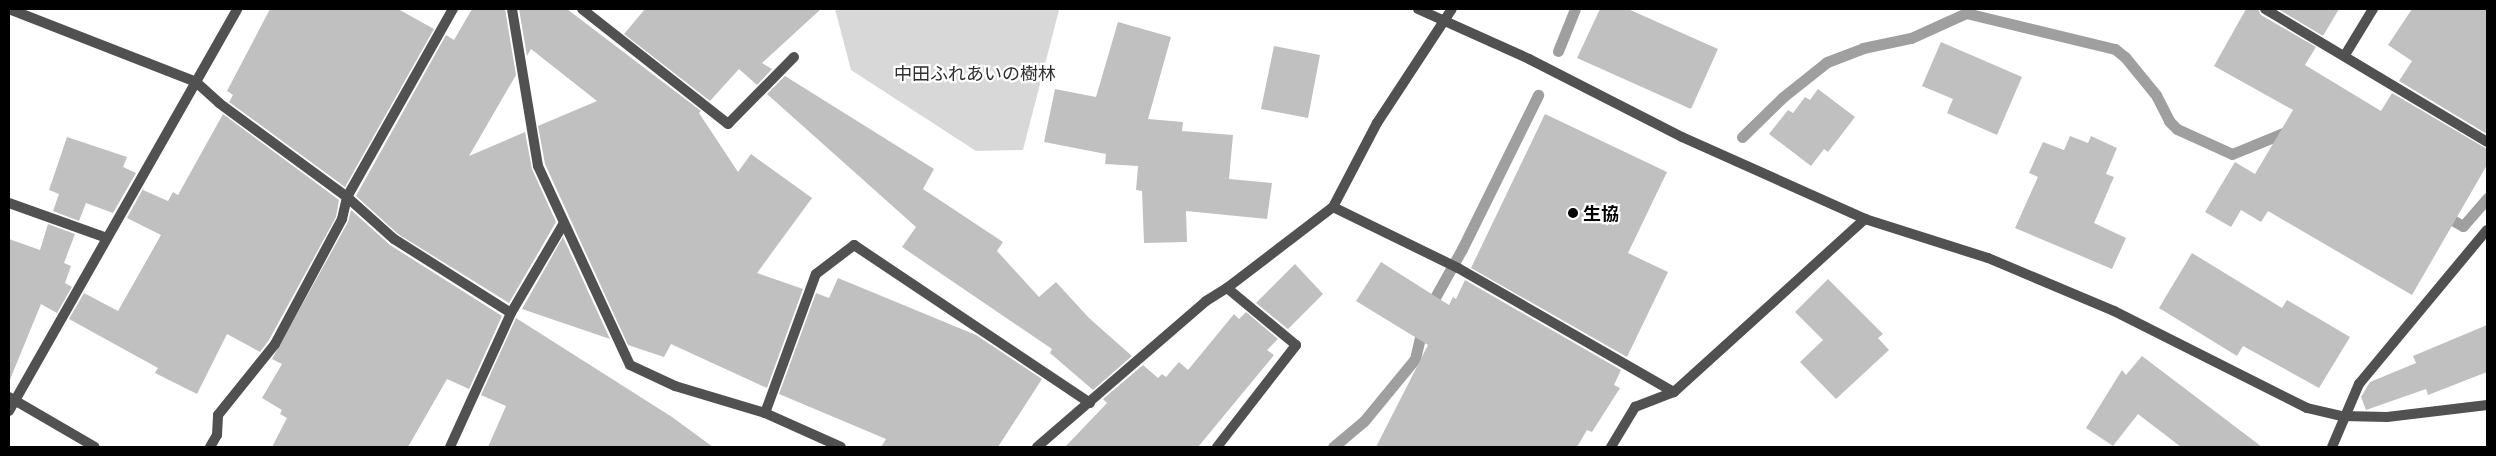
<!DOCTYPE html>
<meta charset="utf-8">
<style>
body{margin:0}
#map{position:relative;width:2496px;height:456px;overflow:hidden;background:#fff;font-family:"Golos Text","Noto Sans JP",sans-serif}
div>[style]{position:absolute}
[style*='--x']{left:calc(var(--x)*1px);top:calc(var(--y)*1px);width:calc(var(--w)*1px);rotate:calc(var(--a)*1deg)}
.green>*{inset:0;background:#d8d8d8}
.stream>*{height:11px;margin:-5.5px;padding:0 5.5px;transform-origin:5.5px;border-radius:5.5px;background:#9f9f9f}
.building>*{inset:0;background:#c0c0c0}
.street>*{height:10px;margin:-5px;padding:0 5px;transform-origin:5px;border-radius:5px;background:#515151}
.dots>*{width:14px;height:14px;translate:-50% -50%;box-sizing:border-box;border:2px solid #fff;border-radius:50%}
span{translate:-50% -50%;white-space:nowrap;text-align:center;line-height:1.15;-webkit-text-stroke:4.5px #fff;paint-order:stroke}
.park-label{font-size:18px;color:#2f2f2f}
.poi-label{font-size:18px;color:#000;font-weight:700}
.left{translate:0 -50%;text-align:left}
.frame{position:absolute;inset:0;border:10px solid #000;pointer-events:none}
</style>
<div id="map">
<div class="green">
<div style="clip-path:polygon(835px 9px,1070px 9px,1059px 10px,1023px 150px,976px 151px,851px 70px)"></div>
</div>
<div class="stream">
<div style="--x:1558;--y:51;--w:45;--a:-68"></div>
<div style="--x:1742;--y:137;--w:57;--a:-44.3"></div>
<div style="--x:1783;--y:97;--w:56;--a:-38.5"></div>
<div style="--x:1827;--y:62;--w:39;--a:-21"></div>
<div style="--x:1863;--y:48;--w:49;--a:-11.8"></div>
<div style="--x:1911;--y:38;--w:60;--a:-24.4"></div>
<div style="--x:1966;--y:13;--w:153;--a:13.6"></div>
<div style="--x:2115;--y:49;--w:13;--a:39"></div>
<div style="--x:2125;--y:57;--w:49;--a:50.8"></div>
<div style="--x:2156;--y:95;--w:29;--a:63"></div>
<div style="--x:2169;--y:121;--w:11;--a:45"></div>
<div style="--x:2177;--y:129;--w:60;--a:24.4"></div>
<div style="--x:2232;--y:154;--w:66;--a:-22.3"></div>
<div style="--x:2442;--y:214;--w:24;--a:30"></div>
<div style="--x:2463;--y:226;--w:37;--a:-49"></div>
<div style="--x:1428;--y:310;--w:70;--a:-60.9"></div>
<div style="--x:1462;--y:249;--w:172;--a:-63.7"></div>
<div style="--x:1333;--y:447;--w:40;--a:-40"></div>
<div style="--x:1364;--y:421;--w:80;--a:-50.6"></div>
<div style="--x:1415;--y:359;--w:35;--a:-77"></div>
</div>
<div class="building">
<div style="clip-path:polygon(270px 9px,398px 9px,434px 29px,345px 187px,229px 102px,233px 95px,227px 91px)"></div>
<div style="clip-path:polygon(472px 9px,505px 9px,516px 75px,469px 156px,525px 132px,532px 169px,556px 222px,509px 303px,398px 234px,356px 196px,446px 35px,454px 40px)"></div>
<div style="clip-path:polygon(519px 9px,567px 9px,701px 111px,699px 113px,738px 172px,751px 154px,812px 198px,757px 273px,803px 289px,767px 388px,671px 344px,664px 357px,628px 345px,545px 164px,538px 126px,597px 101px,531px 49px,527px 56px)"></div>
<div style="clip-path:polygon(645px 9px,821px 9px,762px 63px,772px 69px,757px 85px,739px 69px,710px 101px,624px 34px)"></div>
<div style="clip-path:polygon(1600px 9px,1628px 9px,1718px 49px,1691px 109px,1577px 58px)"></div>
<div style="clip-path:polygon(2246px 9px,2258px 9px,2261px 15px,2316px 47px,2305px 65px,2381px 111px,2392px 93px,2487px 149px,2487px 165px,2412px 295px,2268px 211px,2261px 222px,2241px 210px,2231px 227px,2205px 212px,2235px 162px,2255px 174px,2293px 110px,2214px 66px)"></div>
<div style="clip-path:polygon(2278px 9px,2339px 9px,2323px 36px)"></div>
<div style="clip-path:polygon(2412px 9px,2487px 9px,2487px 134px,2399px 81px,2412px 61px,2388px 45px)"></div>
<div style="clip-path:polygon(1118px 22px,1171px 37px,1148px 119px,1183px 122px,1182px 131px,1233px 135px,1229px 179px,1272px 183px,1267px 219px,1186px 211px,1187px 242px,1144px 243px,1142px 191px,1136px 190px,1138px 166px,1105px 164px,1106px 154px,1044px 142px,1055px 89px,1096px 97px)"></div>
<div style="clip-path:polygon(1941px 42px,2022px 77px,1997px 135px,1947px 113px,1953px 99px,1922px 86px)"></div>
<div style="clip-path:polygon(1274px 46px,1320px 55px,1308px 118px,1261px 109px)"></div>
<div style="clip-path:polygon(785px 76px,934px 169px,923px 189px,1003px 242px,997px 251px,1039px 297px,1056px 282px,1089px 318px,1132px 356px,1093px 390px,1050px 353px,1052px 349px,902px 247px,916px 227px,767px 94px)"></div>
<div style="clip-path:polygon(1818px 89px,1855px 117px,1828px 152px,1824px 149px,1811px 166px,1769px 134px,1788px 110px,1793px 113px,1805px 97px,1810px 100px)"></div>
<div style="clip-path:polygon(223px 114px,339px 200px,336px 217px,269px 340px,260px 352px,227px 334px,197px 394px,155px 373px,158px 368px,69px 319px,84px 293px,118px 311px,161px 235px,127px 218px,144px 187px,143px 190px,168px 201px,173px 192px,178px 195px)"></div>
<div style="clip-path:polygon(1545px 114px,1667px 172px,1628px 253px,1668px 272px,1627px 357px,1471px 268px)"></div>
<div style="clip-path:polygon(2070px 136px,2088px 143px,2091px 136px,2117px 148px,2106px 174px,2114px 177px,2094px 223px,2126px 238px,2112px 269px,2015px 228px,2038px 177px,2029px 173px,2043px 142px,2064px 150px)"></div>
<div style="clip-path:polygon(67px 137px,127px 157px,123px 167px,136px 173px,113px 213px,86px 203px,79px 221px,53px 211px,59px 194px,49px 190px)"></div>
<div style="clip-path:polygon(351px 210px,390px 245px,502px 316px,469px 389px,447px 379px,408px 447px,272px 447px,287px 418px,280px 414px,282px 410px,262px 398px,282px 364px,272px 359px,348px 222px)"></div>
<div style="clip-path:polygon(48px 224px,75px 234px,64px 263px,71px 266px,65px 283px,72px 287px,57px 313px,41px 304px,9px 382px,9px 239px,40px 250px)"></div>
<div style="clip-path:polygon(563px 237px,610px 339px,522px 309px)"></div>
<div style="clip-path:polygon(2192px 253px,2282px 308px,2287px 300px,2350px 337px,2319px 388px,2243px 346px,2237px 356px,2159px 308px)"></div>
<div style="clip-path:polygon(1381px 262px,1449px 305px,1453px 297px,1456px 299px,1465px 280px,1621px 370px,1614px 385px,1620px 388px,1592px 432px,1587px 430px,1577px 447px,1376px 447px,1428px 345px,1356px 301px)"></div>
<div style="clip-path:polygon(1295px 264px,1323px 294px,1288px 329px,1256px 303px)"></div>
<div style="clip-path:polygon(838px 278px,976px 335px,1042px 379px,998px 447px,881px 447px,886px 439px,779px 394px,816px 293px,829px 298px)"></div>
<div style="clip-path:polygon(1828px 279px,1883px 334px,1878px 338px,1889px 350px,1836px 399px,1800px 362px,1823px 340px,1795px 312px)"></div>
<div style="clip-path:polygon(1246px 312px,1278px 339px,1267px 350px,1274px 355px,1198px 447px,1065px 447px,1107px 403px,1103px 399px,1143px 365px,1158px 378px,1162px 374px,1166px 377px,1179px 362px,1188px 370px,1234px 314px,1239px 319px)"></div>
<div style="clip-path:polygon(516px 318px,672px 417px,713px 447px,488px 447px,506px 406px,481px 395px)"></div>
<div style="clip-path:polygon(2487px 325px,2487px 372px,2428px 395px,2426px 389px,2366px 410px,2361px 397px,2370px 382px,2416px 363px,2413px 356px)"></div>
<div style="clip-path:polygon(2142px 356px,2262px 447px,2181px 447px,2138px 414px,2113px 446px,2086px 428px,2122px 370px,2126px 375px)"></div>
</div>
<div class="street">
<div style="--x:9;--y:9;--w:201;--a:21.3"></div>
<div style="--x:196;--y:82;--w:31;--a:42"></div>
<div style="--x:219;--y:103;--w:159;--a:36.3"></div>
<div style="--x:347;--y:197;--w:216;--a:-60.6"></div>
<div style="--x:512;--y:9;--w:159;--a:80.6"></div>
<div style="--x:538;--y:166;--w:219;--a:65.2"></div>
<div style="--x:630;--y:365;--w:50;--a:25"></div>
<div style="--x:675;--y:386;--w:94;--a:16.7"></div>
<div style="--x:765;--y:413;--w:83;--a:24.1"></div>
<div style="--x:582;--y:9;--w:186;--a:38.2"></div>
<div style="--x:728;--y:124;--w:94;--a:-45.4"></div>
<div style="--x:1418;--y:9;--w:122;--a:24.2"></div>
<div style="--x:1529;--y:59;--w:172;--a:27"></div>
<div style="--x:1682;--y:137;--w:201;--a:24.1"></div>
<div style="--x:1865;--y:219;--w:129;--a:17.6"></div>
<div style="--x:1988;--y:258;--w:137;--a:22.8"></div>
<div style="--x:2114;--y:311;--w:216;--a:26.7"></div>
<div style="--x:2307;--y:408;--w:37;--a:13"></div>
<div style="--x:2343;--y:416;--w:44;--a:1.3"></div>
<div style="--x:2387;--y:417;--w:101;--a:-6.8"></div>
<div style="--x:2265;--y:9;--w:259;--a:30.9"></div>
<div style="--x:2345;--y:55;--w:54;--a:-58.7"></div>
<div style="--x:9;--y:203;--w:104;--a:19.7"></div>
<div style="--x:1333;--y:207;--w:139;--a:26"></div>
<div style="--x:1458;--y:268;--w:249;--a:29.9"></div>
<div style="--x:9;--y:397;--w:99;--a:30.2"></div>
<div style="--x:9;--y:411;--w:462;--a:-60.4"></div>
<div style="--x:765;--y:413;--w:148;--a:-69.9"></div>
<div style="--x:816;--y:274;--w:48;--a:-37.3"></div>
<div style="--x:854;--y:245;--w:284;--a:33.8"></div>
<div style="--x:210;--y:447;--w:14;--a:-60"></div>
<div style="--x:217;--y:435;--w:20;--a:-87"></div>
<div style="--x:218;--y:415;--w:91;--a:-51.2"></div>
<div style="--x:275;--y:344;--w:142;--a:-61.8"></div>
<div style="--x:342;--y:219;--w:23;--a:-77"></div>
<div style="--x:347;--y:197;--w:63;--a:41.8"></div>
<div style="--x:394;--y:239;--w:138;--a:32.3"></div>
<div style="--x:450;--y:447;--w:147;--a:-65.5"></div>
<div style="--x:511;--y:313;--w:104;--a:-59.5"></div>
<div style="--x:1037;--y:447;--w:223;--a:-40.8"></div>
<div style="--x:1206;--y:301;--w:25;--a:-32"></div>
<div style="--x:1227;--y:288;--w:133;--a:-37.4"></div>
<div style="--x:1333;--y:207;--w:95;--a:-62.4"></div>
<div style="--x:1377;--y:123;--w:136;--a:-56.7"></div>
<div style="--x:1217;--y:447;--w:129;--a:-52.2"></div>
<div style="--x:1296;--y:345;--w:89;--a:-140.4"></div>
<div style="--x:1611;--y:447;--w:47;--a:-59"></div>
<div style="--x:1635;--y:407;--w:42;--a:-21"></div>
<div style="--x:1674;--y:392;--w:258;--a:-42.2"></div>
<div style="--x:2332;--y:447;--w:69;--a:-66.8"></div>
<div style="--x:2359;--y:384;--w:200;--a:-50.3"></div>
</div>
<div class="dots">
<div style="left:1573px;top:213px;background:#000"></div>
</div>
<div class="park-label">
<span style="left:975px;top:73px">中田ふれあいの樹林</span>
</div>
<div class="poi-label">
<span class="left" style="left:1583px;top:213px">生協</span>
</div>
<div class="frame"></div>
</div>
